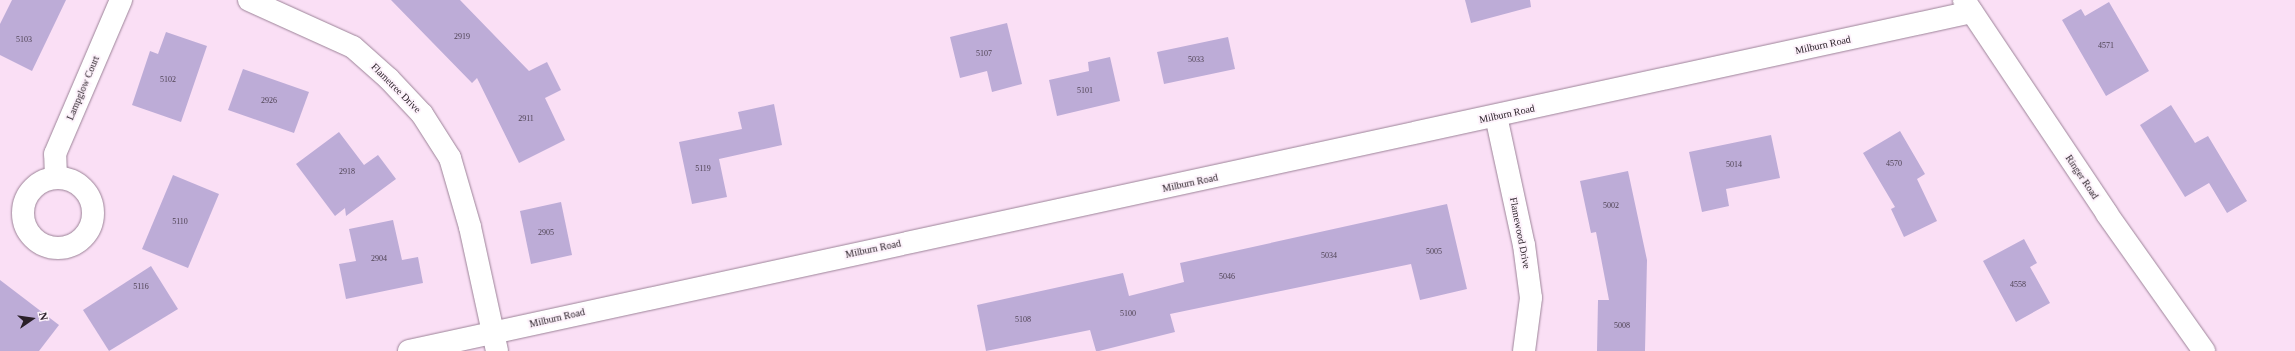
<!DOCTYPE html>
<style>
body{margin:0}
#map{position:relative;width:2295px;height:351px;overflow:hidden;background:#fadff5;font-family:"Times New Roman",serif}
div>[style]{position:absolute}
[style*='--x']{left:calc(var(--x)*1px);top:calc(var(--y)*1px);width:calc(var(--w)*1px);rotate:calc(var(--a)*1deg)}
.building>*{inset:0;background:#bdacd7}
.roads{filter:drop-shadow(0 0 1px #9c8398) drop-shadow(0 0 1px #9c8398)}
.minor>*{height:22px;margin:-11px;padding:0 11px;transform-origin:11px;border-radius:11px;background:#fff}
.minor>.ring{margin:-11px;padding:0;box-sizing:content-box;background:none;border:22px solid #fff;border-radius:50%}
span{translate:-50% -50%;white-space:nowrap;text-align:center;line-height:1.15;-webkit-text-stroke:3.5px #fdf2fb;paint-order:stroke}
.number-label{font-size:8px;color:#4f4354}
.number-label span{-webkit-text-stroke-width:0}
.street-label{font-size:10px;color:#2a2028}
.north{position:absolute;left:12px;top:299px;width:40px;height:40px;-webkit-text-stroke:3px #fdf2fb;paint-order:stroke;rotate:77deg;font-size:11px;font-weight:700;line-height:16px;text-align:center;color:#2a2028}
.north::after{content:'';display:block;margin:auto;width:14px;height:18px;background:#2a2028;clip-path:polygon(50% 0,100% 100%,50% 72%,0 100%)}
</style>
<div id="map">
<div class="building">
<div style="clip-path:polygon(12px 0,66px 0,32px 71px,0 55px,0 24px)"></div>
<div style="clip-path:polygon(391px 0,460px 0,529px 71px,547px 62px,561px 90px,545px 98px,565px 140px,519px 163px,477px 78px,472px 83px)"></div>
<div style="clip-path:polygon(1465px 0,1530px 0,1531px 7px,1471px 23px)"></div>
<div style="clip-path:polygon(2109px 2px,2149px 71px,2106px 96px,2062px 20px,2081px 9px,2085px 16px)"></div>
<div style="clip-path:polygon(1007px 23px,1022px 84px,992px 92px,987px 71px,960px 78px,950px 37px)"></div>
<div style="clip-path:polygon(166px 32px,207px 46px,181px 122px,132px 105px,150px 51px,158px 54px)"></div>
<div style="clip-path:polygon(1228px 37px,1235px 69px,1164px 84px,1157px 52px)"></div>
<div style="clip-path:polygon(1110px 57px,1120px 101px,1057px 116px,1049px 80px,1089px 71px,1088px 62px)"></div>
<div style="clip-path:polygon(243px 69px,309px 92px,294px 133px,228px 110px)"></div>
<div style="clip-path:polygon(774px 104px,782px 145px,719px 159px,727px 197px,692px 204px,679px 142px,742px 129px,738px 112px)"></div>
<div style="clip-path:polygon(2171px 105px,2195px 143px,2208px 136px,2247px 201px,2227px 213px,2209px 183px,2185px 197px,2140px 125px)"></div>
<div style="clip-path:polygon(1900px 131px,1925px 174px,1917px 179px,1937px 221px,1904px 237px,1891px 209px,1895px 207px,1863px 153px)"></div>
<div style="clip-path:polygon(339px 132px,364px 165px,378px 155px,396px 179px,346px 216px,345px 208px,335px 216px,296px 164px)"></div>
<div style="clip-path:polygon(1771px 135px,1780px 178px,1726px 189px,1729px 206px,1702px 212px,1689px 152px)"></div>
<div style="clip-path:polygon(1628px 171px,1647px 260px,1645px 351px,1597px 351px,1598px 300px,1609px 300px,1596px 232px,1591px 233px,1580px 181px)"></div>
<div style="clip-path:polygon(173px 175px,219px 194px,188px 268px,142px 249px)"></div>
<div style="clip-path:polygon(561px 202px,572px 255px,531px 264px,520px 211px)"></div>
<div style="clip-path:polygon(1447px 204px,1467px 289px,1420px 300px,1411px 264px,1170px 314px,1175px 332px,1099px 351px,1096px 351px,1090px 330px,986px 351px,977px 305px,1123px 273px,1129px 296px,1184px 282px,1180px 263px)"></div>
<div style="clip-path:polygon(393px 220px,402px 260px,418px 257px,423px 283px,346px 299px,339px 264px,356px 261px,349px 229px)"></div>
<div style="clip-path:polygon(2024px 239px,2037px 263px,2030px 267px,2050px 303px,2016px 322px,1983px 261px)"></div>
<div style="clip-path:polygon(151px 266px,178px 309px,109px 351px,83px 310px)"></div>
<div style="clip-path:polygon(0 280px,59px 325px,39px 351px,0 351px)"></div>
</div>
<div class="roads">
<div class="minor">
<div style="--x:249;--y:0;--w:114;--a:24.3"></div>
<div style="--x:353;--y:47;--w:48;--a:41.6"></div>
<div style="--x:389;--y:79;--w:48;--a:46.7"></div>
<div style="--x:422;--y:114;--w:52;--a:57.5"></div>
<div style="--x:450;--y:158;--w:72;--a:73.8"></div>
<div style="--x:470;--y:227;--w:127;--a:77.7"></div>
<div style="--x:1964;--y:0;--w:257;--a:56.2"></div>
<div style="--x:2107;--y:214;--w:168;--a:54.7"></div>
<div style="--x:1496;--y:116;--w:132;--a:77.8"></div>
<div style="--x:1524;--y:245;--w:53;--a:82.5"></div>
<div style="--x:1531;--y:298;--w:53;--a:97.5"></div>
<div class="ring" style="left:23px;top:178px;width:48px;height:48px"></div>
<div style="--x:56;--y:178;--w:24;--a:-92"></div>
<div style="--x:55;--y:154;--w:168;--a:-66.8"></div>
<div style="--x:409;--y:351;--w:1599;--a:-12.24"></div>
</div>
</div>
<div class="number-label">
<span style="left:462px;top:37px">2919</span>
<span style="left:24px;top:40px">5103</span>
<span style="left:2106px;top:46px">4571</span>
<span style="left:984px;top:54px">5107</span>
<span style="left:1196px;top:60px">5033</span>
<span style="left:168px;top:80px">5102</span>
<span style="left:1085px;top:91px">5101</span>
<span style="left:269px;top:101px">2926</span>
<span style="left:526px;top:119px">2911</span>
<span style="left:1894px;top:164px">4570</span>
<span style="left:1734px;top:165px">5014</span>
<span style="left:703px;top:169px">5119</span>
<span style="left:347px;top:172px">2918</span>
<span style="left:1611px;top:206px">5002</span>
<span style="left:180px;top:222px">5110</span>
<span style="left:546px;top:233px">2905</span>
<span style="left:1434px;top:252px">5005</span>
<span style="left:1329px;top:256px">5034</span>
<span style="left:379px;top:259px">2904</span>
<span style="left:1227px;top:277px">5046</span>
<span style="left:2018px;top:285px">4558</span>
<span style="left:141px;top:287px">5116</span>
<span style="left:1128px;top:314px">5100</span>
<span style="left:1023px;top:320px">5108</span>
<span style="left:1622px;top:326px">5008</span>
</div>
<div class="street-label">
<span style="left:1823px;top:45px;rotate:-12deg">Milburn Road</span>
<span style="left:83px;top:88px;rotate:-67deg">Lampglow Court</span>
<span style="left:396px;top:88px;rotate:45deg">Flametree Drive</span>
<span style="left:1507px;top:114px;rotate:-12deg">Milburn Road</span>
<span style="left:2082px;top:177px;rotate:56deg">Ringer Road</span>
<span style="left:1190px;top:183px;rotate:-12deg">Milburn Road</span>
<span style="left:1520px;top:233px;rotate:79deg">Flamewood Drive</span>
<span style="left:873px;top:249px;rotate:-12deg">Milburn Road</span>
<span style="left:557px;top:318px;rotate:-13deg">Milburn Road</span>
</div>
<div class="north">N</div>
</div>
